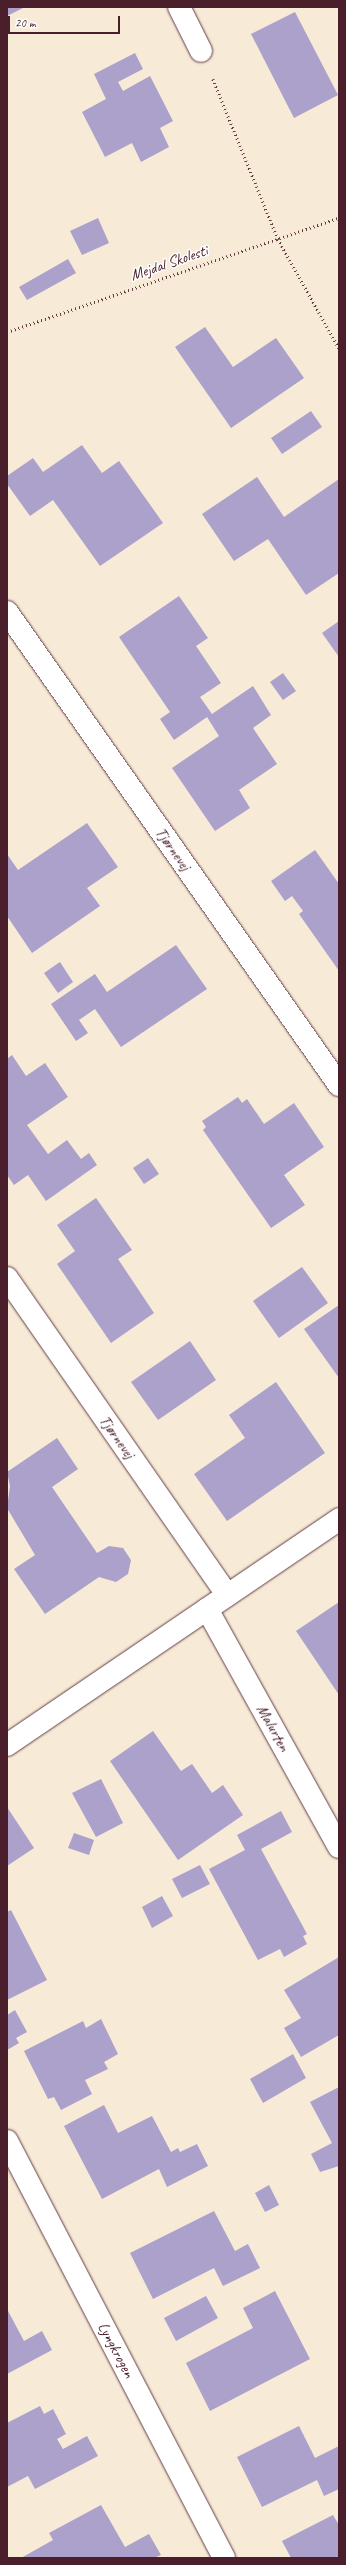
<!DOCTYPE html>
<meta charset="utf-8">
<style>
body{margin:0}
#map{position:relative;width:346px;height:2565px;overflow:hidden;background:#f7ead7;font-family:Caveat,sans-serif}
div>[style]{position:absolute}
[style*='--x']{left:calc(var(--x)*1px);top:calc(var(--y)*1px);width:calc(var(--w)*1px);rotate:calc(var(--a)*1deg)}
.building>*{inset:0;background:#aba1cb}
.path>*{height:2.5px;margin-top:-1.25px;transform-origin:0;background:repeating-linear-gradient(90deg,#643d45 0 1px,transparent 0 4px)}
.roads{filter:drop-shadow(0 0 1px #643d45) drop-shadow(0 0 1px #643d45)}
.minor>*{height:22px;margin:-11px;padding:0 11px;transform-origin:11px;border-radius:11px;background:#fff}
span{translate:-50% -50%;white-space:nowrap;text-align:center;line-height:1.15;-webkit-text-stroke:3px #fff;paint-order:stroke}
.street-label{font-size:16px;color:#4a1f2b}
.frame{position:absolute;inset:0;border:8px solid #4a1f2b;pointer-events:none}
.scale{position:absolute;left:8px;top:16px;width:112px;height:18px;box-sizing:border-box;border:2px solid #4a1f2b;border-top:0;padding-left:5px;font-size:12px;line-height:14px;white-space:nowrap;color:#4a1f2b;-webkit-text-stroke:3px #fff;paint-order:stroke}
</style>
<div id="map">
<div class="building">
<div style="clip-path:polygon(7px 7px,25px 7px,7px 16px)"></div>
<div style="clip-path:polygon(295px 12px,338px 95px,294px 118px,251px 34px)"></div>
<div style="clip-path:polygon(135px 53px,143px 69px,118px 82px,123px 91px,150px 76px,173px 121px,160px 128px,169px 147px,141px 162px,132px 143px,105px 157px,82px 112px,106px 99px,94px 74px)"></div>
<div style="clip-path:polygon(98px 218px,109px 243px,82px 255px,70px 231px)"></div>
<div style="clip-path:polygon(68px 259px,76px 273px,27px 300px,19px 287px)"></div>
<div style="clip-path:polygon(205px 327px,233px 367px,276px 338px,304px 378px,231px 428px,175px 347px)"></div>
<div style="clip-path:polygon(311px 411px,322px 427px,282px 454px,271px 438px)"></div>
<div style="clip-path:polygon(82px 445px,102px 473px,119px 461px,163px 523px,100px 566px,53px 500px,30px 516px,7px 484px,7px 476px,33px 458px,43px 472px)"></div>
<div style="clip-path:polygon(257px 477px,284px 517px,339px 479px,339px 573px,306px 595px,268px 539px,234px 561px,202px 514px)"></div>
<div style="clip-path:polygon(179px 596px,208px 638px,196px 646px,221px 683px,200px 697px,212px 714px,253px 686px,271px 715px,253px 728px,277px 764px,239px 790px,250px 808px,215px 831px,172px 768px,219px 736px,207px 717px,174px 740px,160px 719px,170px 712px,119px 637px)"></div>
<div style="clip-path:polygon(339px 621px,339px 657px,322px 633px)"></div>
<div style="clip-path:polygon(283px 673px,296px 691px,283px 700px,270px 682px)"></div>
<div style="clip-path:polygon(87px 823px,118px 867px,87px 888px,100px 906px,32px 953px,7px 916px,7px 854px,18px 870px)"></div>
<div style="clip-path:polygon(315px 850px,339px 884px,339px 971px,299px 914px,303px 911px,292px 896px,285px 901px,271px 881px)"></div>
<div style="clip-path:polygon(176px 945px,207px 989px,121px 1047px,95px 1009px,79px 1020px,88px 1033px,76px 1041px,51px 1004px,95px 974px,107px 992px)"></div>
<div style="clip-path:polygon(60px 962px,73px 982px,58px 993px,44px 973px)"></div>
<div style="clip-path:polygon(12px 1055px,26px 1076px,45px 1063px,68px 1097px,27px 1125px,48px 1154px,67px 1140px,81px 1159px,89px 1153px,97px 1165px,46px 1201px,28px 1175px,14px 1185px,7px 1175px,7px 1059px)"></div>
<div style="clip-path:polygon(238px 1097px,242px 1103px,247px 1099px,264px 1124px,294px 1103px,324px 1147px,284px 1175px,305px 1205px,271px 1228px,203px 1130px,206px 1127px,202px 1121px)"></div>
<div style="clip-path:polygon(148px 1158px,159px 1174px,144px 1184px,133px 1168px)"></div>
<div style="clip-path:polygon(96px 1198px,132px 1250px,118px 1259px,154px 1313px,111px 1343px,57px 1264px,75px 1251px,57px 1225px)"></div>
<div style="clip-path:polygon(302px 1267px,328px 1303px,279px 1338px,253px 1301px)"></div>
<div style="clip-path:polygon(339px 1305px,339px 1378px,304px 1329px)"></div>
<div style="clip-path:polygon(190px 1341px,216px 1380px,158px 1420px,131px 1382px)"></div>
<div style="clip-path:polygon(276px 1382px,325px 1453px,227px 1521px,194px 1474px,245px 1438px,229px 1415px)"></div>
<div style="clip-path:polygon(57px 1438px,78px 1469px,52px 1487px,97px 1553px,109px 1546px,123px 1548px,131px 1560px,128px 1574px,116px 1582px,99px 1577px,45px 1614px,14px 1569px,35px 1555px,7px 1508px,10px 1486px,7px 1472px)"></div>
<div style="clip-path:polygon(339px 1602px,339px 1695px,296px 1631px)"></div>
<div style="clip-path:polygon(153px 1731px,181px 1771px,192px 1764px,212px 1793px,223px 1785px,243px 1815px,178px 1860px,110px 1761px)"></div>
<div style="clip-path:polygon(101px 1779px,123px 1823px,96px 1837px,72px 1793px)"></div>
<div style="clip-path:polygon(7px 1807px,34px 1848px,7px 1866px)"></div>
<div style="clip-path:polygon(281px 1811px,292px 1832px,261px 1849px,307px 1934px,303px 1936px,307px 1944px,284px 1957px,280px 1949px,258px 1960px,209px 1869px,245px 1850px,237px 1835px)"></div>
<div style="clip-path:polygon(74px 1833px,94px 1840px,89px 1855px,68px 1848px)"></div>
<div style="clip-path:polygon(200px 1865px,210px 1884px,182px 1898px,172px 1879px)"></div>
<div style="clip-path:polygon(162px 1896px,173px 1916px,152px 1928px,142px 1907px)"></div>
<div style="clip-path:polygon(11px 1910px,47px 1980px,7px 2000px,7px 1912px)"></div>
<div style="clip-path:polygon(339px 1957px,339px 2035px,301px 2057px,284px 2028px,301px 2018px,284px 1990px)"></div>
<div style="clip-path:polygon(15px 2010px,27px 2032px,16px 2038px,19px 2043px,7px 2050px,7px 2015px)"></div>
<div style="clip-path:polygon(101px 2019px,118px 2054px,104px 2062px,108px 2069px,85px 2080px,92px 2094px,61px 2110px,54px 2097px,48px 2099px,24px 2051px,83px 2021px,86px 2028px)"></div>
<div style="clip-path:polygon(293px 2054px,306px 2078px,263px 2103px,250px 2079px)"></div>
<div style="clip-path:polygon(339px 2087px,339px 2166px,320px 2172px,311px 2154px,332px 2143px,310px 2102px)"></div>
<div style="clip-path:polygon(104px 2105px,118px 2133px,152px 2116px,171px 2152px,178px 2148px,180px 2152px,197px 2144px,208px 2166px,167px 2187px,159px 2169px,102px 2199px,64px 2126px)"></div>
<div style="clip-path:polygon(269px 2185px,279px 2205px,265px 2212px,255px 2193px)"></div>
<div style="clip-path:polygon(214px 2211px,235px 2251px,248px 2244px,260px 2268px,223px 2286px,214px 2268px,153px 2299px,130px 2253px)"></div>
<div style="clip-path:polygon(275px 2291px,310px 2359px,210px 2411px,186px 2363px,253px 2328px,243px 2308px)"></div>
<div style="clip-path:polygon(206px 2296px,218px 2318px,176px 2341px,164px 2318px)"></div>
<div style="clip-path:polygon(7px 2309px,24px 2341px,42px 2331px,52px 2350px,7px 2374px)"></div>
<div style="clip-path:polygon(40px 2406px,44px 2414px,53px 2409px,66px 2434px,57px 2439px,63px 2449px,87px 2436px,98px 2456px,35px 2489px,28px 2476px,7px 2487px,7px 2423px)"></div>
<div style="clip-path:polygon(299px 2426px,315px 2458px,339px 2446px,339px 2489px,324px 2496px,317px 2480px,262px 2507px,237px 2457px)"></div>
<div style="clip-path:polygon(101px 2505px,125px 2547px,149px 2534px,161px 2555px,154px 2558px,21px 2558px,53px 2540px,49px 2533px)"></div>
<div style="clip-path:polygon(333px 2515px,339px 2525px,339px 2558px,291px 2558px,282px 2541px)"></div>
</div>
<div class="path">
<div style="--x:213;--y:79;--w:173;--a:67.9"></div>
<div style="--x:278;--y:239;--w:125;--a:60.8"></div>
<div style="--x:7;--y:332;--w:351;--a:-19"></div>
</div>
<div class="roads">
<div class="minor">
<div style="--x:179;--y:7;--w:49;--a:63.4"></div>
<div style="--x:7;--y:612;--w:578;--a:54.93"></div>
<div style="--x:7;--y:1278;--w:386;--a:55.2"></div>
<div style="--x:207;--y:1609;--w:272;--a:61"></div>
<div style="--x:7;--y:1745;--w:402;--a:-34.2"></div>
<div style="--x:7;--y:2141;--w:470;--a:62.5"></div>
</div>
</div>
<div class="street-label">
<span style="left:169px;top:263px;rotate:-19deg">Mejdal Skolesti</span>
<span style="left:173px;top:849px;rotate:55deg">Tjørnevej</span>
<span style="left:117px;top:1437px;rotate:55deg">Tjørnevej</span>
<span style="left:273px;top:1728px;rotate:61deg">Malurten</span>
<span style="left:116px;top:2350px;rotate:62deg">Lyngkrogen</span>
</div>
<div class="frame"></div>
<div class="scale">20 m</div>
</div>
